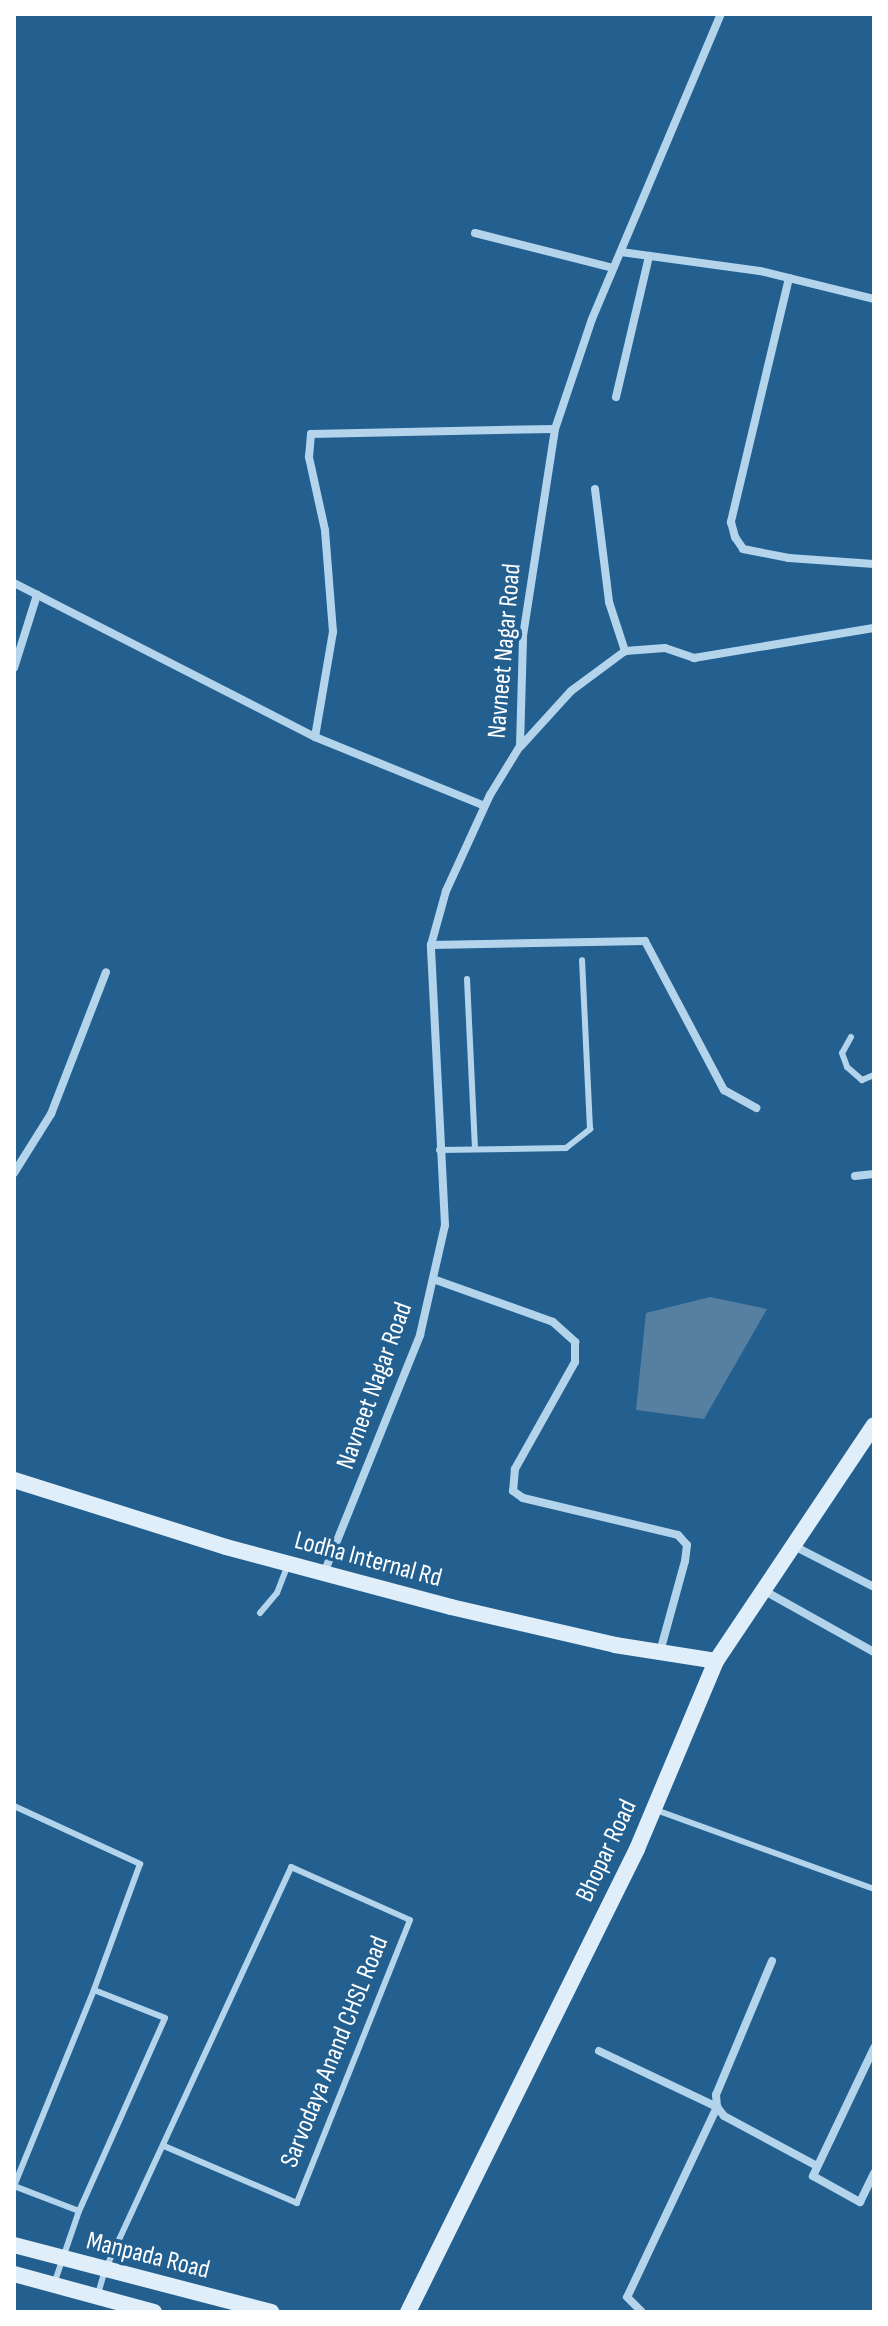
<!DOCTYPE html>
<style>
body{margin:0}
#map{position:relative;width:888px;height:2326px;overflow:hidden;background:#236090;font-family:"Sofia Sans Condensed",sans-serif}
div>[style]{position:absolute}
[style*='--x']{left:calc(var(--x)*1px);top:calc(var(--y)*1px);width:calc(var(--w)*1px);rotate:calc(var(--a)*1deg)}
.water>*{inset:0;background:#567fa0}
.lane>*{height:6px;margin:-3px;padding:0 3px;transform-origin:3px;border-radius:3px;background:#b4d4ec}
.street>*{height:8px;margin:-4px;padding:0 4px;transform-origin:4px;border-radius:4px;background:#b4d4ec}
.secondary>*{height:16px;margin:-8px;padding:0 8px;transform-origin:8px;border-radius:8px;background:#e0eef9}
span{translate:-50% -50%;white-space:nowrap;text-align:center;line-height:1.15;-webkit-text-stroke:7px #236090;paint-order:stroke}
.street-label{font-size:26px;color:#fff}
.frame{position:absolute;inset:0;border:16px solid #fff;pointer-events:none}
</style>
<div id="map">
<div class="water">
<div style="clip-path:polygon(710px 1297px,767px 1309px,704px 1419px,636px 1410px,646px 1313px)"></div>
</div>
<div class="lane">
<div style="--x:467;--y:979;--w:170;--a:87.3"></div>
<div style="--x:851;--y:1037;--w:18;--a:119"></div>
<div style="--x:842;--y:1053;--w:15;--a:70"></div>
<div style="--x:847;--y:1067;--w:20;--a:41"></div>
<div style="--x:862;--y:1080;--w:13;--a:-23"></div>
<div style="--x:439;--y:1150;--w:127;--a:-0.9"></div>
<div style="--x:566;--y:1148;--w:31;--a:-38"></div>
<div style="--x:590;--y:1129;--w:169;--a:-92.7"></div>
<div style="--x:260;--y:1613;--w:26;--a:-50"></div>
<div style="--x:277;--y:1593;--w:31;--a:-69"></div>
<div style="--x:14;--y:1806;--w:139;--a:24.7"></div>
<div style="--x:140;--y:1864;--w:134;--a:110.1"></div>
<div style="--x:94;--y:1990;--w:76;--a:21.5"></div>
<div style="--x:165;--y:2018;--w:211;--a:114"></div>
<div style="--x:79;--y:2211;--w:77;--a:108.9"></div>
<div style="--x:656;--y:1810;--w:232;--a:19.9"></div>
<div style="--x:79;--y:2211;--w:70;--a:-159"></div>
<div style="--x:14;--y:2186;--w:212;--a:-67.8"></div>
<div style="--x:98;--y:2294;--w:25;--a:-74"></div>
<div style="--x:105;--y:2270;--w:444;--a:-65.2"></div>
<div style="--x:291;--y:1867;--w:130;--a:24"></div>
<div style="--x:410;--y:1920;--w:305;--a:111.8"></div>
<div style="--x:297;--y:2203;--w:145;--a:-156.8"></div>
</div>
<div class="street">
<div style="--x:475;--y:233;--w:142;--a:14.2"></div>
<div style="--x:621;--y:252;--w:140;--a:7.8"></div>
<div style="--x:760;--y:271;--w:117;--a:13.8"></div>
<div style="--x:789;--y:278;--w:251;--a:103.4"></div>
<div style="--x:731;--y:522;--w:16;--a:75"></div>
<div style="--x:735;--y:537;--w:14;--a:56"></div>
<div style="--x:743;--y:549;--w:47;--a:11.1"></div>
<div style="--x:789;--y:558;--w:85;--a:4"></div>
<div style="--x:616;--y:397;--w:145;--a:-76.8"></div>
<div style="--x:595;--y:489;--w:114;--a:82.9"></div>
<div style="--x:609;--y:602;--w:52;--a:71.9"></div>
<div style="--x:14;--y:583;--w:338;--a:27.1"></div>
<div style="--x:315;--y:737;--w:183;--a:22.1"></div>
<div style="--x:14;--y:668;--w:77;--a:-72.5"></div>
<div style="--x:315;--y:737;--w:107;--a:-80.3"></div>
<div style="--x:333;--y:632;--w:102;--a:-94.5"></div>
<div style="--x:325;--y:530;--w:75;--a:-102.4"></div>
<div style="--x:309;--y:457;--w:23;--a:-85"></div>
<div style="--x:311;--y:434;--w:244;--a:-1.2"></div>
<div style="--x:521;--y:746;--w:74;--a:-47.7"></div>
<div style="--x:571;--y:691;--w:67;--a:-36.5"></div>
<div style="--x:625;--y:651;--w:40;--a:-4.3"></div>
<div style="--x:665;--y:648;--w:31;--a:19"></div>
<div style="--x:694;--y:658;--w:182;--a:-9.5"></div>
<div style="--x:431;--y:945;--w:214;--a:-1.1"></div>
<div style="--x:645;--y:941;--w:169;--a:62.1"></div>
<div style="--x:724;--y:1090;--w:37;--a:29"></div>
<div style="--x:14;--y:1173;--w:70;--a:-57.9"></div>
<div style="--x:51;--y:1114;--w:152;--a:-68.8"></div>
<div style="--x:855;--y:1176;--w:19;--a:-6"></div>
<div style="--x:433;--y:1279;--w:127;--a:19.7"></div>
<div style="--x:553;--y:1322;--w:30;--a:42"></div>
<div style="--x:575;--y:1342;--w:20;--a:90"></div>
<div style="--x:575;--y:1362;--w:123;--a:119.3"></div>
<div style="--x:515;--y:1469;--w:22;--a:95"></div>
<div style="--x:513;--y:1491;--w:12;--a:35"></div>
<div style="--x:523;--y:1498;--w:159;--a:13.4"></div>
<div style="--x:678;--y:1535;--w:13;--a:48"></div>
<div style="--x:687;--y:1545;--w:16;--a:97"></div>
<div style="--x:685;--y:1561;--w:94;--a:105.4"></div>
<div style="--x:794;--y:1546;--w:90;--a:27.1"></div>
<div style="--x:324;--y:1573;--w:257;--a:-68"></div>
<div style="--x:420;--y:1335;--w:113;--a:-77.2"></div>
<div style="--x:445;--y:1225;--w:280;--a:-92.9"></div>
<div style="--x:431;--y:945;--w:56;--a:-74.5"></div>
<div style="--x:446;--y:891;--w:106;--a:-65.4"></div>
<div style="--x:490;--y:795;--w:57;--a:-58.5"></div>
<div style="--x:520;--y:746;--w:110;--a:-88.4"></div>
<div style="--x:523;--y:636;--w:209;--a:-81.2"></div>
<div style="--x:555;--y:429;--w:116;--a:-71.4"></div>
<div style="--x:592;--y:319;--w:331;--a:-67.1"></div>
<div style="--x:763;--y:1590;--w:127;--a:29.2"></div>
<div style="--x:772;--y:1961;--w:145;--a:112.7"></div>
<div style="--x:716;--y:2095;--w:12;--a:85"></div>
<div style="--x:717;--y:2107;--w:11;--a:52"></div>
<div style="--x:724;--y:2116;--w:103;--a:28.3"></div>
<div style="--x:874;--y:2048;--w:142;--a:115.5"></div>
<div style="--x:813;--y:2176;--w:54;--a:29"></div>
<div style="--x:860;--y:2202;--w:32;--a:-64"></div>
<div style="--x:599;--y:2051;--w:131;--a:25.4"></div>
<div style="--x:717;--y:2107;--w:210;--a:115.3"></div>
<div style="--x:627;--y:2297;--w:21;--a:45"></div>
</div>
<div class="secondary">
<div style="--x:14;--y:1480;--w:222;--a:17.5"></div>
<div style="--x:226;--y:1547;--w:233;--a:14.9"></div>
<div style="--x:451;--y:1607;--w:168;--a:13"></div>
<div style="--x:615;--y:1645;--w:102;--a:9"></div>
<div style="--x:14;--y:2245;--w:266;--a:14.6"></div>
<div style="--x:14;--y:2274;--w:145;--a:15.2"></div>
<div style="--x:408;--y:2312;--w:517;--a:-63.68"></div>
<div style="--x:637;--y:1849;--w:204;--a:-67.2"></div>
<div style="--x:716;--y:1661;--w:284;--a:-56.2"></div>
</div>
<div class="street-label">
<span style="left:505px;top:651px;rotate:-85deg">Navneet Nagar Road</span>
<span style="left:375px;top:1386px;rotate:-70deg">Navneet Nagar Road</span>
<span style="left:368px;top:1560px;rotate:15deg">Lodha Internal Rd</span>
<span style="left:607px;top:1851px;rotate:-65deg">Bhopar Road</span>
<span style="left:335px;top:2052px;rotate:-68deg">Sarvodaya Anand CHSL Road</span>
<span style="left:148px;top:2256px;rotate:14deg">Manpada Road</span>
</div>
<div class="frame"></div>
</div>
